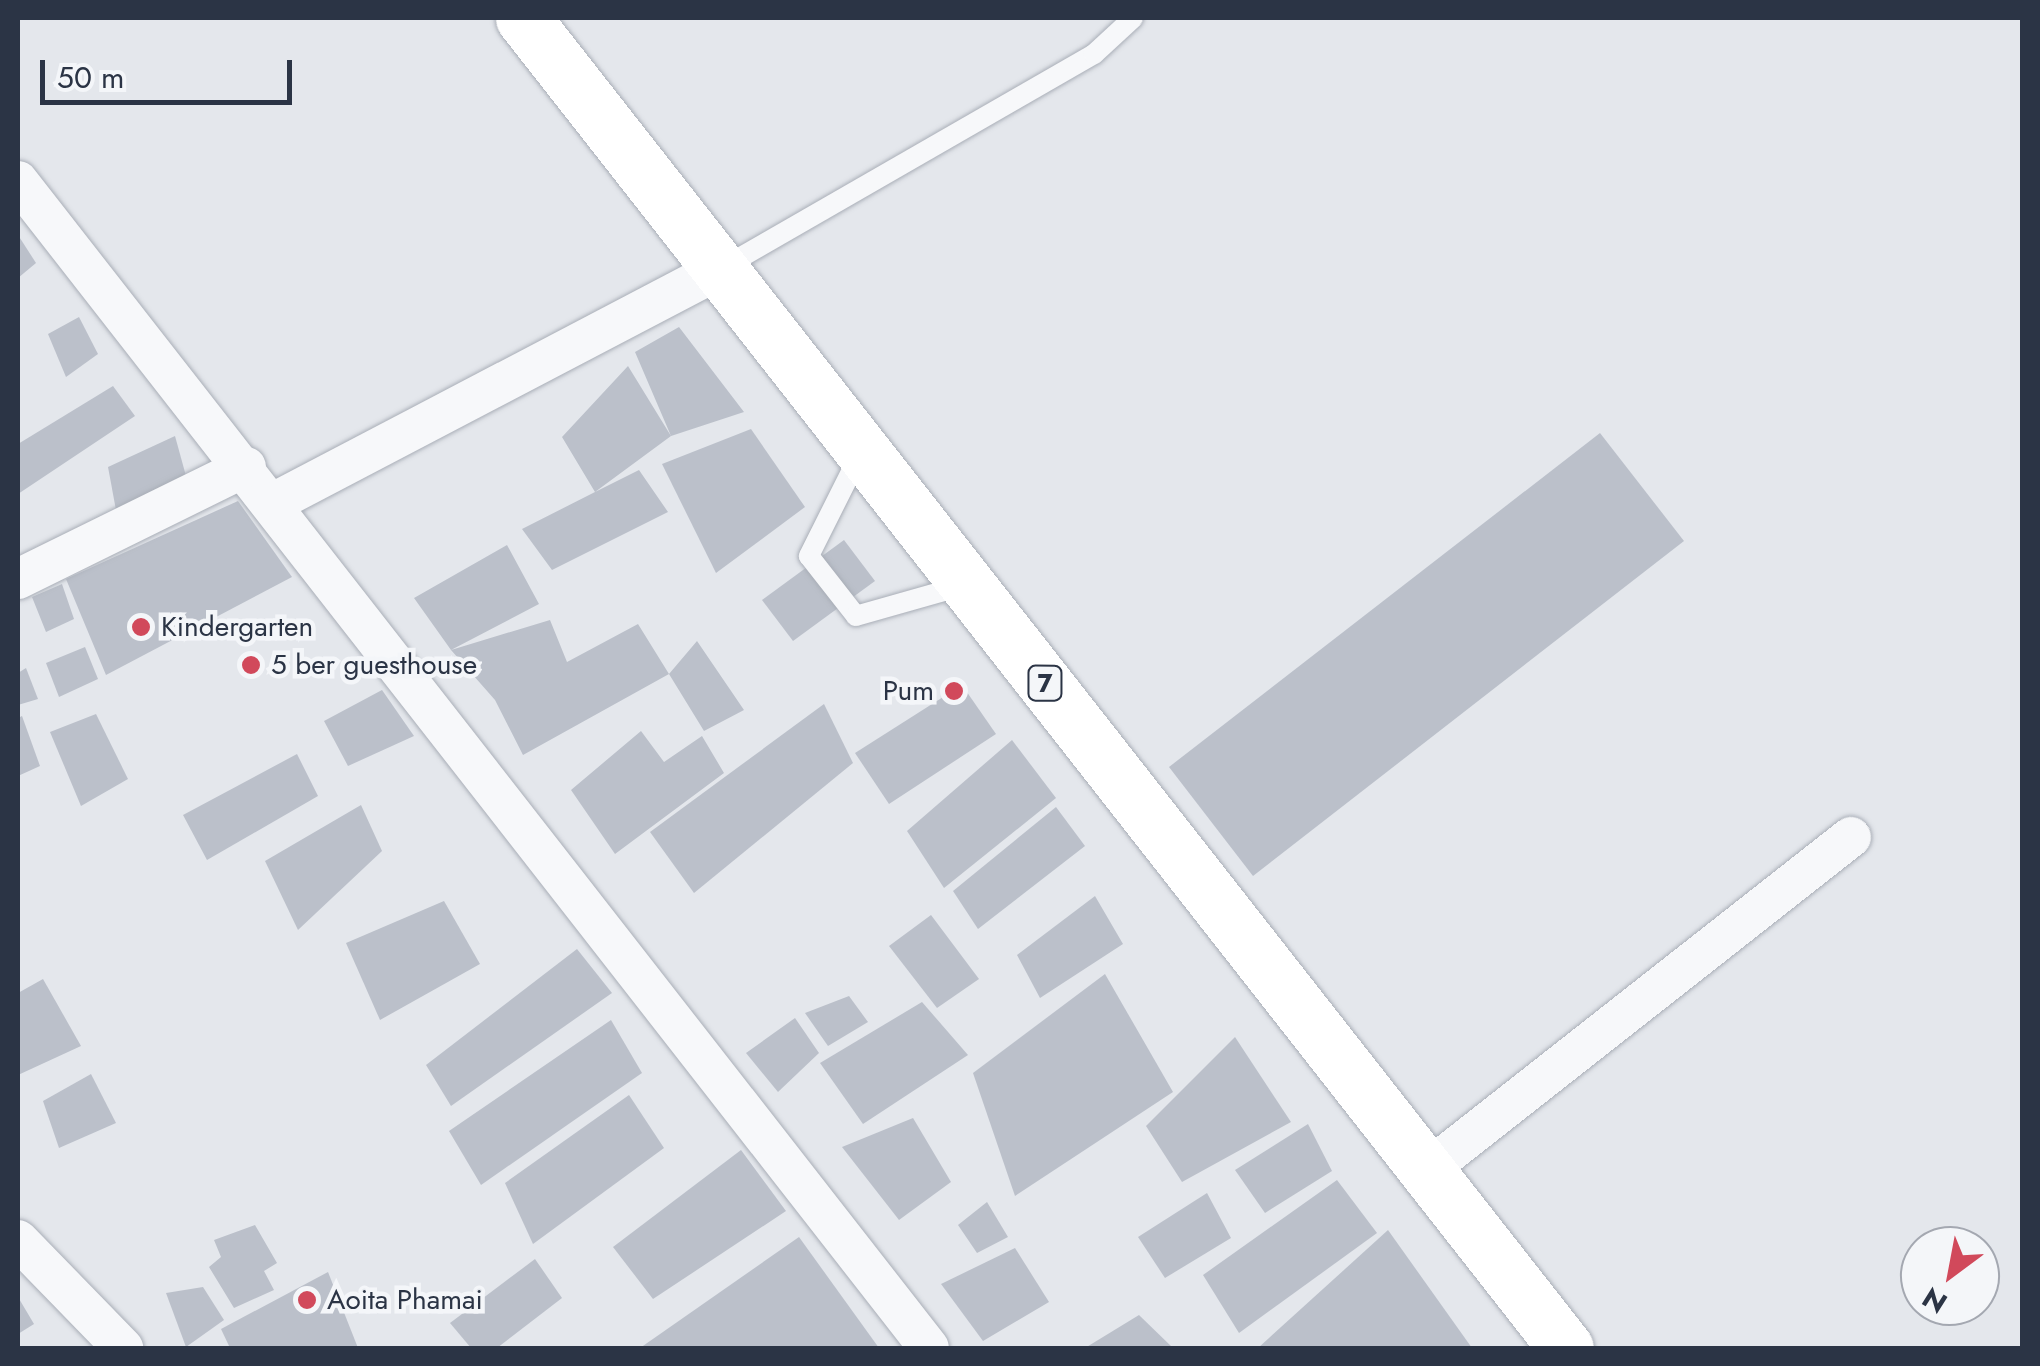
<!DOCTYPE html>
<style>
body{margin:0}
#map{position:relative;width:2040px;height:1366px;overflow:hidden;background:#e4e7ec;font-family:Jost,sans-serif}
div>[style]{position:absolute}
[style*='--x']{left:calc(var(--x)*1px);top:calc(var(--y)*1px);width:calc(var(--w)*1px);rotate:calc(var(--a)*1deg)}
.building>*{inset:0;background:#bbc0ca}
.roads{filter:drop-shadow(0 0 2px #a9aeb7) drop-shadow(0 0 2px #a9aeb7)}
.service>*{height:20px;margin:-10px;padding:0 10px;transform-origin:10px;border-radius:10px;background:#f7f8fa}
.minor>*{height:40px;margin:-20px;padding:0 20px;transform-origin:20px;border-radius:20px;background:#f7f8fa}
.trunk>*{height:55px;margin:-27.5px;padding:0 27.5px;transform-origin:27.5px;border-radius:27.5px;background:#fff}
.dots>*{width:28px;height:28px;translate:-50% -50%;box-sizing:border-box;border:5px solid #f4f6f9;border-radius:50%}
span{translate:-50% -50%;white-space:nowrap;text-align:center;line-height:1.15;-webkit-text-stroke:9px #f4f6f9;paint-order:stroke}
.shield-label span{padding:2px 8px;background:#f4f6f9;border:2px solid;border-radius:8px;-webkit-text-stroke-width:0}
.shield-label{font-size:25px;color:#2b3445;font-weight:700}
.poi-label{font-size:28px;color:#2b3445}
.left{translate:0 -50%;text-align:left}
.right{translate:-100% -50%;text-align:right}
.frame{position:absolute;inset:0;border:20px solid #2b3445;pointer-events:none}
.north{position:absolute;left:1900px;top:1226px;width:100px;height:100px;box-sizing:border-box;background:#f4f6f9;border:2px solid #a4a8b1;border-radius:50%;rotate:212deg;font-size:28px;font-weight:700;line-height:40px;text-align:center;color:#2b3445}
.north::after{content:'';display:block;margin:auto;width:35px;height:45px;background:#d1495b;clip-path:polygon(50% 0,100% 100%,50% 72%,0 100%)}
.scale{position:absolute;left:40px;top:60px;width:252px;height:45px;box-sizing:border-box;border:5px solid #2b3445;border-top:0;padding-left:12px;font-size:30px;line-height:35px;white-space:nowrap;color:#2b3445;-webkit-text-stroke:8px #f4f6f9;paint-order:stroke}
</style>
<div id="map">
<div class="building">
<div style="clip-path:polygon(18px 235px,36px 263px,18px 278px)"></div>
<div style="clip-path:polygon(79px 317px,98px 354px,66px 377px,48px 334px)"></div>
<div style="clip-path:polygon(679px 327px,744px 412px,671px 436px,595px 492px,639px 470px,668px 512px,552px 570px,522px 529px,595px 492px,562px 437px,628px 366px,671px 436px,635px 352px)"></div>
<div style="clip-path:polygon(113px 386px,135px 416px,18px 494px,18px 444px)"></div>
<div style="clip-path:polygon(751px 429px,805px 507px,716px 573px,662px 464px)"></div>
<div style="clip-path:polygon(1600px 433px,1684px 541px,1253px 876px,1169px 767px)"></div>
<div style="clip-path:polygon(175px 436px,186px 476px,116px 510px,108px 467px)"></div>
<div style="clip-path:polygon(238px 501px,292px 577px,106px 675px,66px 579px)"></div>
<div style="clip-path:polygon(844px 540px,875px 581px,793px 641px,762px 600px)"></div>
<div style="clip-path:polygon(507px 545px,539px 604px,451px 650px,550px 620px,567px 662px,638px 624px,669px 674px,697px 641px,744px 710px,704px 731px,669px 674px,523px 755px,495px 700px,451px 650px,414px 598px)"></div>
<div style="clip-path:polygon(62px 584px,74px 619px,46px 632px,32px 597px)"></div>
<div style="clip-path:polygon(85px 647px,98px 679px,59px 697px,46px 663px)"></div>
<div style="clip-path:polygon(26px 668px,38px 699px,18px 705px,18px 673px)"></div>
<div style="clip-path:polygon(962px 685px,996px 734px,889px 804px,855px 753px)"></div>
<div style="clip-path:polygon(382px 690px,414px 736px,348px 766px,324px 721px)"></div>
<div style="clip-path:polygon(824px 704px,853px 763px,694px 893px,650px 832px)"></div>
<div style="clip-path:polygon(96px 714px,128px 779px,81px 806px,50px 732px)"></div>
<div style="clip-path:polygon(22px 716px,40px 766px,18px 776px,18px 718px)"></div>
<div style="clip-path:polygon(641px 731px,664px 762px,702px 736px,724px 773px,615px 854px,571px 790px)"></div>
<div style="clip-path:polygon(1012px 740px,1056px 798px,944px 888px,907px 831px)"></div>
<div style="clip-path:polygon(297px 754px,318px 796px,207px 860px,183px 815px)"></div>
<div style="clip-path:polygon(361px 805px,382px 851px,298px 930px,265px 861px)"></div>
<div style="clip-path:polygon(1056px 807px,1085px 846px,978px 929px,953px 891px)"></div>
<div style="clip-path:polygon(1095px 896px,1123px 944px,1040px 998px,1017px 955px)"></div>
<div style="clip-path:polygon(444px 901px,480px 964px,380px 1020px,346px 943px)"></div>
<div style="clip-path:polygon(931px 915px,979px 979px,937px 1008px,889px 946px)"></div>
<div style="clip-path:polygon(577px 949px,612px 993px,451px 1106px,426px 1065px)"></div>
<div style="clip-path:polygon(1105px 974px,1173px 1092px,1015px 1196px,973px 1073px)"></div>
<div style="clip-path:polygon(43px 979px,81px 1046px,18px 1075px,18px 993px)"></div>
<div style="clip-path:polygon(849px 996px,868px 1022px,828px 1046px,805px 1013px)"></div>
<div style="clip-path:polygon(922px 1002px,968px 1055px,863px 1124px,820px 1063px)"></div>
<div style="clip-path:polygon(795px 1018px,819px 1053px,778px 1092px,746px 1053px)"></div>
<div style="clip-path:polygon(611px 1020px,642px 1073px,481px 1185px,449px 1131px)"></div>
<div style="clip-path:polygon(1235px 1037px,1291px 1122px,1182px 1182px,1146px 1126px)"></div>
<div style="clip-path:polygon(91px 1074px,116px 1123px,59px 1148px,43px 1101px)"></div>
<div style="clip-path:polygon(629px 1095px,664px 1148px,533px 1244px,505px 1183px)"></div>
<div style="clip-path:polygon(913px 1118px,951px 1182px,899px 1220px,842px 1147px)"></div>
<div style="clip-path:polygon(1308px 1124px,1332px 1171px,1265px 1213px,1235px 1170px)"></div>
<div style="clip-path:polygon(741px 1150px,786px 1211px,653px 1299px,613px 1247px)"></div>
<div style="clip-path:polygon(1337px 1180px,1377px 1233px,1239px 1333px,1203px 1275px)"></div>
<div style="clip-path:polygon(1207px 1193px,1231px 1238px,1165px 1278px,1138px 1237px)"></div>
<div style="clip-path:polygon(987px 1202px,1008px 1237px,977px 1253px,958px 1225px)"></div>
<div style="clip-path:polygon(255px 1225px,277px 1263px,264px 1271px,274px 1290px,234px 1308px,209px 1267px,221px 1257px,214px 1240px)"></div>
<div style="clip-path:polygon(1388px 1230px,1472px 1348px,1258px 1348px)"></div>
<div style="clip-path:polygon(799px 1237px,879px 1348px,640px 1348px)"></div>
<div style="clip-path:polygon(1015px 1248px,1049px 1302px,983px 1341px,941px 1284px)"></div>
<div style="clip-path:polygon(535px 1259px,562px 1298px,497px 1348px,471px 1348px,450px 1323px)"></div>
<div style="clip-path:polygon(328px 1272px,358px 1348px,230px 1348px,221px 1329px)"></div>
<div style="clip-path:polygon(203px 1287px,224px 1320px,186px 1347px,166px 1293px)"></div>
<div style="clip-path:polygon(18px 1297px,34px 1324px,18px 1334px)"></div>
<div style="clip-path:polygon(1139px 1315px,1173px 1348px,1085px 1348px)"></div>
</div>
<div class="roads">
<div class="service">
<div style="--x:722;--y:268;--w:429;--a:-29.9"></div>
<div style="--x:1094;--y:54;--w:53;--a:-42.7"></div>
<div style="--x:859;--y:456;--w:112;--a:116.6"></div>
<div style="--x:809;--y:556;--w:76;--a:51.9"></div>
<div style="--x:856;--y:616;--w:113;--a:-15.9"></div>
</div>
<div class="minor">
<div style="--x:18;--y:181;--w:1480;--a:52.02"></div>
<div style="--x:273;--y:503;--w:505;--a:-27.63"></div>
<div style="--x:18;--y:579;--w:254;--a:-26.2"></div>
<div style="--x:1427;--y:1170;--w:539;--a:-38.15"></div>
<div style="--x:18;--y:1240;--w:151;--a:45.8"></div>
</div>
<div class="trunk">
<div style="--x:523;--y:18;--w:1690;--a:51.9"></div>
</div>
</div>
<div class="dots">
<div style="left:141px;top:627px;background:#d1495b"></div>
<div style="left:251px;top:665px;background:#d1495b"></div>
<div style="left:954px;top:691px;background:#d1495b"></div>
<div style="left:307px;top:1300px;background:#d1495b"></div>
</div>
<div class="shield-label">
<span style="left:1045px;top:683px">7</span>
</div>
<div class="poi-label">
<span class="left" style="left:161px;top:627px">Kindergarten</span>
<span class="left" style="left:271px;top:665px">5 ber guesthouse</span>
<span class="right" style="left:934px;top:691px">Pum</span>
<span class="left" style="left:327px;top:1300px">Aoita Phamai</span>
</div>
<div class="frame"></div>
<div class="north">N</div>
<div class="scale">50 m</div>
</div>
